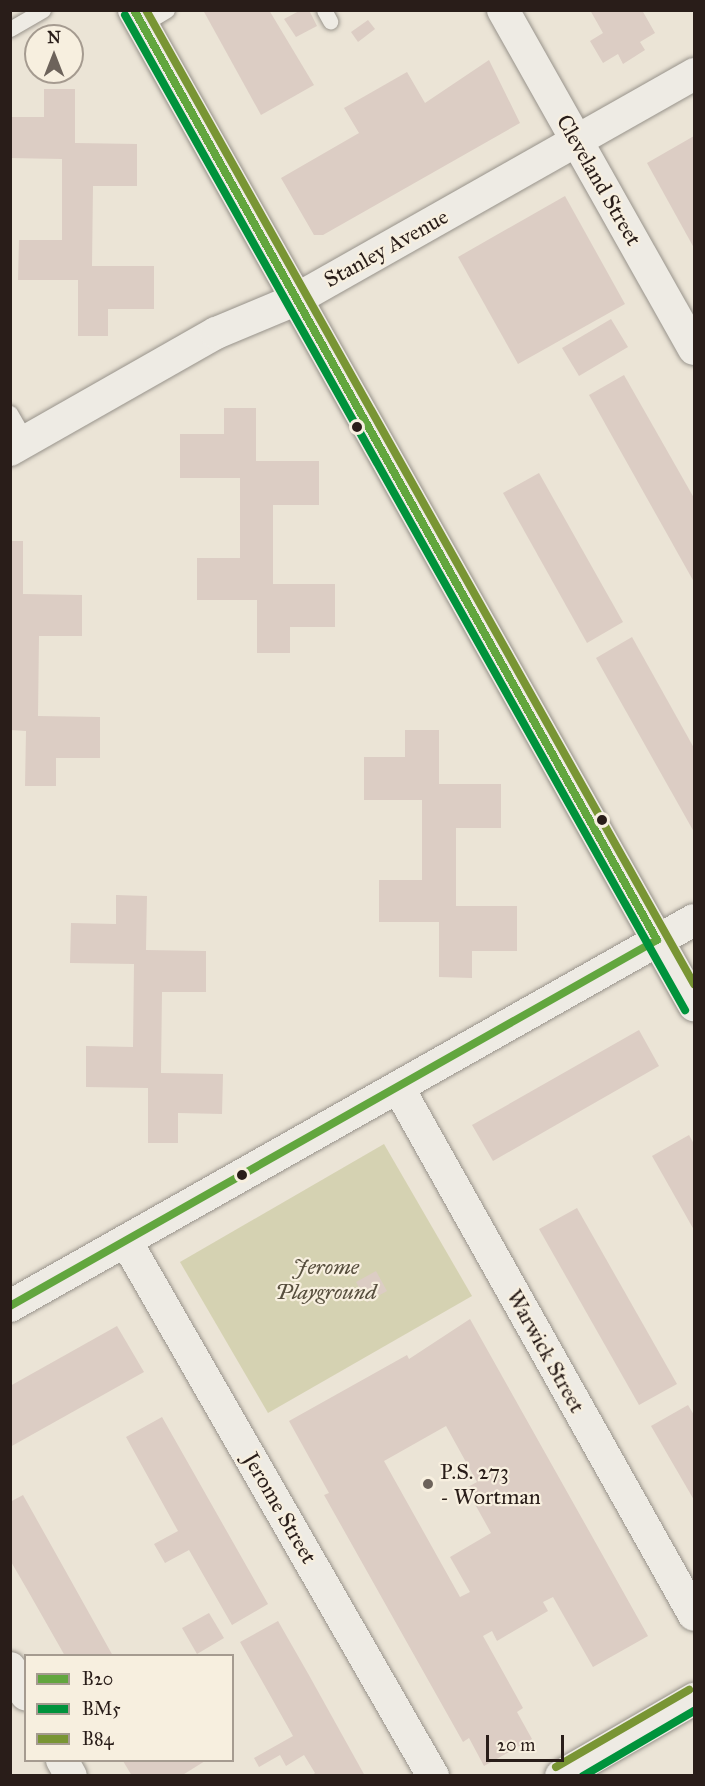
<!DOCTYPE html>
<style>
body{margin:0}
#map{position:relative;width:705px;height:1786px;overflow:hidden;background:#ebe4d6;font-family:"IM FELL Great Primer",serif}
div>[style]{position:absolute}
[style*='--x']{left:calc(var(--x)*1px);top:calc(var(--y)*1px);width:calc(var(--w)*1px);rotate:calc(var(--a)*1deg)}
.green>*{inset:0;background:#d5d2b2}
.building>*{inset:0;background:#dccdc4}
.roads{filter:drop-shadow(0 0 2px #98938b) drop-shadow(0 0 2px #98938b)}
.lane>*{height:15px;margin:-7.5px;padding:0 7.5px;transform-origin:7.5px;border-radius:7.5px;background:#eeebe4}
.street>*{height:32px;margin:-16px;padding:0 16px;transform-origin:16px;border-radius:16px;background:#eeebe4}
.bus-1>*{height:8px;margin:-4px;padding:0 4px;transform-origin:4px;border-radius:4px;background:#62a63e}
.bus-2>*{height:8px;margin:-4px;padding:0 4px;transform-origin:4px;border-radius:4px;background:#00933c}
.bus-3>*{height:8px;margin:-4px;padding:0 4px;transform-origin:4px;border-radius:4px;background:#799534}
.dots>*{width:16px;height:16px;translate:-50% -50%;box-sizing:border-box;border:3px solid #f7efdf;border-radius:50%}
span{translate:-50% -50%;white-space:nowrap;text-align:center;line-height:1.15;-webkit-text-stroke:4.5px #f7efdf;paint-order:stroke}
.street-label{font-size:22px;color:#291d19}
.park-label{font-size:22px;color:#574f3e;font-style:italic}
.poi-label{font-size:22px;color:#291d19}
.left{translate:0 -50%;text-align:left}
.frame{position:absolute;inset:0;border:12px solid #291d19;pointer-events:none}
.legend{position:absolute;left:24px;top:1654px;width:210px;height:108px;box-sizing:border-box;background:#f7efdf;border:2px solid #a59b90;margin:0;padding:8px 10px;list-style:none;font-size:18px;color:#291d19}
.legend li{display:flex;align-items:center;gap:12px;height:30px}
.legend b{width:30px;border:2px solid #a59b90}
.north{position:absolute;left:24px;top:24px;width:60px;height:60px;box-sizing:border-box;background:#f7efdf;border:2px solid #a59b90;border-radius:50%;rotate:0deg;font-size:16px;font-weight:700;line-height:24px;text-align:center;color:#291d19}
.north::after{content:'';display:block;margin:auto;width:21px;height:27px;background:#6d635b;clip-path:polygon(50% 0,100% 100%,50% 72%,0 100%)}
.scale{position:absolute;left:486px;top:1735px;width:78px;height:27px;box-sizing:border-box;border:3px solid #291d19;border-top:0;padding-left:8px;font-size:18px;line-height:21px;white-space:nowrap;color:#291d19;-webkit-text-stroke:4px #f7efdf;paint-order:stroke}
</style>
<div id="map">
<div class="green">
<div style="clip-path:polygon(384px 1144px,472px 1296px,268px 1413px,180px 1262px)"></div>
</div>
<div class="building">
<div style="clip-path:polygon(203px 10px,269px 10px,314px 85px,261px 115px)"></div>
<div style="clip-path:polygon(301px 10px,309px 10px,317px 26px,296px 37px,284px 19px)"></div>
<div style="clip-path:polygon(590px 10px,642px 10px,655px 33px,640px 42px,645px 50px,623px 64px,618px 54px,603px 63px,590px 41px,603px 33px)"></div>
<div style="clip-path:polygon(368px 20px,375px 29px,358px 42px,351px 32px)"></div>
<div style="clip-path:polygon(489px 60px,520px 123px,323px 235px,314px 235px,281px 178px,359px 133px,344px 108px,407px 72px,425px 103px)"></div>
<div style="clip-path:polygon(44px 89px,75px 89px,75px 143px,137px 144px,137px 186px,93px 186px,92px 266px,154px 266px,154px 309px,108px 309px,108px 336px,78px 336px,78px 280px,18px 280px,19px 240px,62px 240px,62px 159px,10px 158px,10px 117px,44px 117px)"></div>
<div style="clip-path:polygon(694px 136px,694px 248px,647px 163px)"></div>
<div style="clip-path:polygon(565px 196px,625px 304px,518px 364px,458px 257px)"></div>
<div style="clip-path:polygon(611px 319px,628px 347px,579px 376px,562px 348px)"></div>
<div style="clip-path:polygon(624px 375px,694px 498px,694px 582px,589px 395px)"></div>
<div style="clip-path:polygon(224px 408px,256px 408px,256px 461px,319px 461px,319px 505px,273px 505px,273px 584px,335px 584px,335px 627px,290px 627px,290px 653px,257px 653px,257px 600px,197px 600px,197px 558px,240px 558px,240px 478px,180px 478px,180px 434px,224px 434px)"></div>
<div style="clip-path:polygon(539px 473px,623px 622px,587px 643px,503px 493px)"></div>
<div style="clip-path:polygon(10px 541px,23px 541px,23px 594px,82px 595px,82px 636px,39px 636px,38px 716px,100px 717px,100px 758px,56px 758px,56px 786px,25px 786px,26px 731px,10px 730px)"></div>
<div style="clip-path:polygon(632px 637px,694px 748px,694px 832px,596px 658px)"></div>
<div style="clip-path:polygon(405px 730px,439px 730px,439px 784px,501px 784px,501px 828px,456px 828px,456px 906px,517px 906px,517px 951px,472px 951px,472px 978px,439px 977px,439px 922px,379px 922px,379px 880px,422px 880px,422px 800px,364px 800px,364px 757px,405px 757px)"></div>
<div style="clip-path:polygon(116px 895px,147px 896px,146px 950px,206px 951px,206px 992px,162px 992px,161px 1073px,223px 1074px,222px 1114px,178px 1113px,178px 1143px,148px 1143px,148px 1088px,86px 1087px,86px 1046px,133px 1047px,134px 964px,70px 963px,71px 923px,116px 924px)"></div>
<div style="clip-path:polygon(639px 1030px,659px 1066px,493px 1161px,472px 1125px)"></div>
<div style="clip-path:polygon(689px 1135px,694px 1144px,694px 1230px,652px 1156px)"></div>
<div style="clip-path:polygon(577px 1208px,677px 1384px,639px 1405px,539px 1229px)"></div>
<div style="clip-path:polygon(376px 1271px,387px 1291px,367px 1302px,356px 1282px)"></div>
<div style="clip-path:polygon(evenodd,470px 1319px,648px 1636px,593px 1667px,553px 1597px,543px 1602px,548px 1611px,497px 1641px,492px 1631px,483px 1636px,523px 1708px,517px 1712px,532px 1739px,484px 1766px,469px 1738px,463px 1742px,324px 1495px,329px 1493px,289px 1421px,407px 1355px,409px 1359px,470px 1319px,446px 1426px,477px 1482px,466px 1488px,491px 1533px,450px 1557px,470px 1592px,460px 1597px,384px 1461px,446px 1426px)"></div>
<div style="clip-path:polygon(117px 1326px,144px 1372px,10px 1447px,10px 1386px)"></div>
<div style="clip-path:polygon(688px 1405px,694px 1415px,694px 1500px,651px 1426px)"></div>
<div style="clip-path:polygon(162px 1417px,268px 1604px,232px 1625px,189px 1550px,165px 1563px,154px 1544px,178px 1531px,126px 1437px)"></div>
<div style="clip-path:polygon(23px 1495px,65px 1570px,113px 1656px,65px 1656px,28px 1591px,10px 1560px,10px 1502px)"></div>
<div style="clip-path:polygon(209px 1613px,224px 1638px,197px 1654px,182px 1628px)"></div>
<div style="clip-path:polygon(278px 1621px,310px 1677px,365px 1776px,311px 1776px,315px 1773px,304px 1755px,286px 1766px,280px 1755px,259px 1767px,254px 1758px,293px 1736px,240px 1642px)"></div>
<div style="clip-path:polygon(123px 1761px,205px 1761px,181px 1776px,132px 1776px)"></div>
</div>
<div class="roads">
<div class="lane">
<div style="--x:324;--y:10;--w:13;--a:61"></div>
<div style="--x:142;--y:25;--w:29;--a:-31"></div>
<div style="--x:10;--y:29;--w:38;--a:-30"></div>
<div style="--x:10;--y:413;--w:32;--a:60"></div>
</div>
<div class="street">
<div style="--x:134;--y:10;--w:1142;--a:60.63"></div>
<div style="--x:503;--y:10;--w:389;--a:60.6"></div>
<div style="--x:10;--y:450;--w:237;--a:-29.6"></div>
<div style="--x:216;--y:333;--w:86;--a:-22.7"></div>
<div style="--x:295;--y:300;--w:459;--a:-29.5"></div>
<div style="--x:398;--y:1087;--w:605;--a:60.72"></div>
<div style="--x:126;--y:1241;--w:617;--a:60.15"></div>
<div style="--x:10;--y:1306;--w:785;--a:-29.44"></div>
<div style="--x:10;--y:1668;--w:31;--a:59"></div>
<div style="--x:62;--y:1760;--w:18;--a:61"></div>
<div style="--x:561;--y:1776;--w:154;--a:-30.1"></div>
</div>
</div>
<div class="bus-1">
<div style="--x:134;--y:10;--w:1067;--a:60.65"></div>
<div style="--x:10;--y:1306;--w:743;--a:-29.5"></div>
</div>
<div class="bus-2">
<div style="--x:125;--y:15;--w:1142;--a:60.63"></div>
<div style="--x:583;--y:1776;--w:129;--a:-30.4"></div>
</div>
<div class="bus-3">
<div style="--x:146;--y:10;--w:1118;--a:60.64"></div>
<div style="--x:556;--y:1767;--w:154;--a:-30.1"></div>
</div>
<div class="dots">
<div style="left:357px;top:427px;background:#291d19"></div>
<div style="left:602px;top:820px;background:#291d19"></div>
<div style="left:242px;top:1175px;background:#291d19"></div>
<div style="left:428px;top:1484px;background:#6d635b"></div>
</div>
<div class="street-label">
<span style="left:599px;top:180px;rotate:60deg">Cleveland Street</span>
<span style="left:386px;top:248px;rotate:-29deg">Stanley Avenue</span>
<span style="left:546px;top:1351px;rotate:61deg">Warwick Street</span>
<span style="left:280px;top:1508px;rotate:60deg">Jerome Street</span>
</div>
<div class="park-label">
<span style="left:326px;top:1279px">Jerome<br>Playground</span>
</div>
<div class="poi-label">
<span class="left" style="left:440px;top:1484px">P.S. 273<br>- Wortman</span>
</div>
<div class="frame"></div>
<ul class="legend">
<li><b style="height:8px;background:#62a63e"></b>B20</li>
<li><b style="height:8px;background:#00933c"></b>BM5</li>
<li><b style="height:8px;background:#799534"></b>B84</li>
</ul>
<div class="north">N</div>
<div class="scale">20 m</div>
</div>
